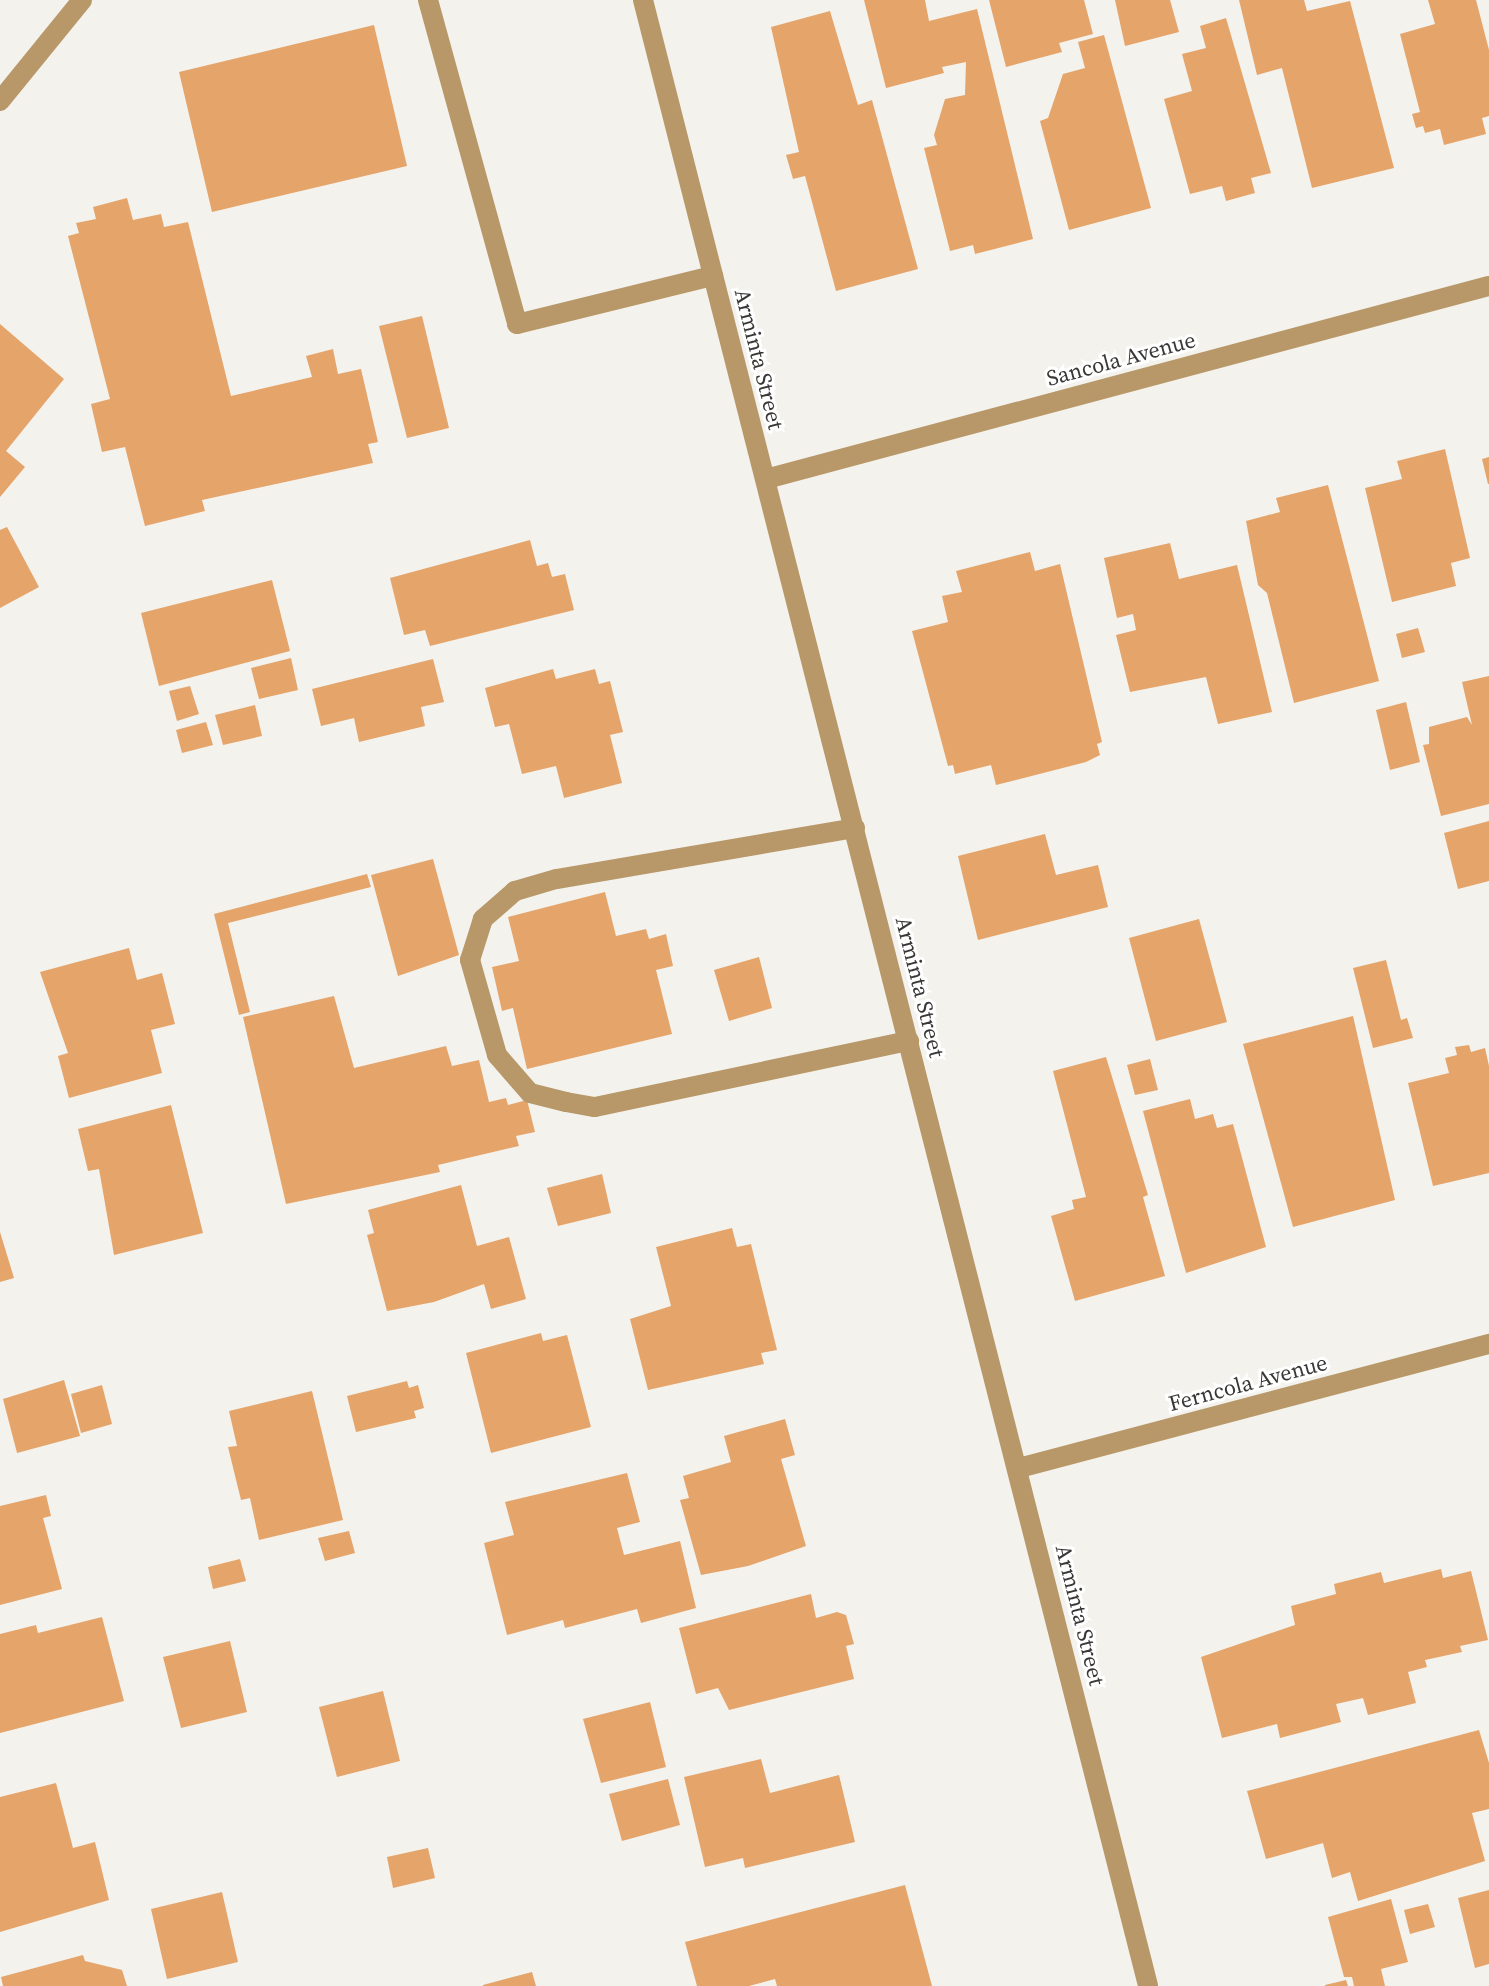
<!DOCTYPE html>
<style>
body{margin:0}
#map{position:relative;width:1489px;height:1986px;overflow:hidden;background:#f4f2ed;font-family:"Source Serif 4",serif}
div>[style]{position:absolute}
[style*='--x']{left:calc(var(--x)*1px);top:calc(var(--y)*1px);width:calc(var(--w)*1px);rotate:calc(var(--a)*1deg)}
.building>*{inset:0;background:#e4a46a}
.minor>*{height:20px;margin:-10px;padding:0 10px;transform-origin:10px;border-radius:10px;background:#b89868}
span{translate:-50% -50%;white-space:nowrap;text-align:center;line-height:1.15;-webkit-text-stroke:6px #fff;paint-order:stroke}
.street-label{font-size:22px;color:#393837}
</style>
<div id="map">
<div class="building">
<div style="clip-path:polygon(864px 0,925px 0,929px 21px,977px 9px,1033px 239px,975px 254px,973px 245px,950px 251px,924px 148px,937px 145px,934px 135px,945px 99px,965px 95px,966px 62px,942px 67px,944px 73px,886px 88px)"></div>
<div style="clip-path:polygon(989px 0,1084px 0,1093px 34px,1059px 43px,1062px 52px,1006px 67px)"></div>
<div style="clip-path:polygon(1115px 0,1170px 0,1179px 32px,1125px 46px)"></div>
<div style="clip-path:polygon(1239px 0,1304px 0,1307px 11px,1350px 1px,1394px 168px,1312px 188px,1282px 68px,1257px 75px)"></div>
<div style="clip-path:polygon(1428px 0,1476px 0,1489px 50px,1489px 116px,1482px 118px,1486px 134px,1444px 145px,1440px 129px,1425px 133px,1423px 126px,1416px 128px,1412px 114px,1420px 112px,1400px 34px,1435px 24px)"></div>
<div style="clip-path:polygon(830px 11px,858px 105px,872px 100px,918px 269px,836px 291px,805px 176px,793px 179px,786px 155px,799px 152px,771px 27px)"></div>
<div style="clip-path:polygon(1226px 18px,1271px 173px,1251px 178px,1255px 193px,1226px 201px,1222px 186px,1190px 194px,1164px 99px,1192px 91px,1182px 54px,1206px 48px,1200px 26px)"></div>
<div style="clip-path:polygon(374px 25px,407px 166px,212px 212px,179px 72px)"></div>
<div style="clip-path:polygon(1104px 35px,1151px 208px,1069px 230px,1040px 121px,1048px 118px,1063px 74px,1085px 68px,1078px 42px)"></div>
<div style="clip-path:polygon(127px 198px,133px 220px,161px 214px,164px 227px,188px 222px,231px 396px,312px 377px,306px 356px,333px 349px,338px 374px,361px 369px,378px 442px,368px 444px,373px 463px,202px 500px,205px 511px,145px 526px,125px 447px,102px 452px,91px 404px,110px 399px,68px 236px,79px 233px,76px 223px,96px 219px,93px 207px)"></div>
<div style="clip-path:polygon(422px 316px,449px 428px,407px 438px,379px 326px)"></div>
<div style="clip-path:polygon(0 324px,64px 379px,6px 451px,25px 467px,0 497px)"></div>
<div style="clip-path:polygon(1445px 449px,1470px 558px,1451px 563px,1456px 586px,1392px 602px,1365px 488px,1402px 479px,1397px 461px)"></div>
<div style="clip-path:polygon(1489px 457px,1489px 484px,1488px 484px,1482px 459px)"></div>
<div style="clip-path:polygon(1328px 485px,1379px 681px,1294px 703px,1267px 593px,1258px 585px,1246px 521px,1280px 512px,1276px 498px)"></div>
<div style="clip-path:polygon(7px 527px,39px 587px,0 608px,0 530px)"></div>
<div style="clip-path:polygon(530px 540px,537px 566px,548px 563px,552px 577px,565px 574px,574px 610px,430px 646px,425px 630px,404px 635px,390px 578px)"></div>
<div style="clip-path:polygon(1170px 543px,1179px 579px,1237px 565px,1272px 712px,1218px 724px,1206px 677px,1130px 692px,1116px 635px,1136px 630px,1133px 614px,1117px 618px,1104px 558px)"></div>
<div style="clip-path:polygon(1030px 552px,1035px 571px,1060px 564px,1102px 742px,1097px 744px,1100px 755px,1086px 762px,996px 785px,991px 765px,955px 774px,953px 765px,948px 766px,912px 631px,948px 622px,942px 596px,962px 592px,956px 571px)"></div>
<div style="clip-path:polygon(272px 580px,290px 651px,159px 686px,141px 613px)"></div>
<div style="clip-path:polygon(1418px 628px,1425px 652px,1402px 658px,1396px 634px)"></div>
<div style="clip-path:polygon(291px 658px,298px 690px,259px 699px,251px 668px)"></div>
<div style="clip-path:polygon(433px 659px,444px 702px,421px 707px,425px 726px,359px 742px,354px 718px,321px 726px,312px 689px)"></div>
<div style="clip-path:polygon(553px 669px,556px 679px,595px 669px,599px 684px,610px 681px,623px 732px,610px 735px,622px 783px,564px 798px,556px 766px,522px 774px,509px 724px,495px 727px,485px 688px)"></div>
<div style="clip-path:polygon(1489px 676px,1489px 804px,1441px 816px,1423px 745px,1429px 744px,1429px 727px,1467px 717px,1472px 725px,1462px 682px)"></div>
<div style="clip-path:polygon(190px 686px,199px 714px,177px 721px,169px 691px)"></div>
<div style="clip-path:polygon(1406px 702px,1420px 762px,1390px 770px,1376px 710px)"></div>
<div style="clip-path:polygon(255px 705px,262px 736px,223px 745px,215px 715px)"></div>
<div style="clip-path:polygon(206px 722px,213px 745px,182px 753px,176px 730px)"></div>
<div style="clip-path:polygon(1489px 821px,1489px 881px,1458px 889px,1444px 833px)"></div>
<div style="clip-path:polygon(1045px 834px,1056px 875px,1098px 865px,1108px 907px,978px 940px,958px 856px)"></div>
<div style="clip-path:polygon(433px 859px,459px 955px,398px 976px,371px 875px)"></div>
<div style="clip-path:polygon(367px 874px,371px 887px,228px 923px,250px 1012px,239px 1015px,214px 914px)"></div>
<div style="clip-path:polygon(605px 892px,616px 936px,646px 929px,649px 939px,666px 934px,673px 966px,656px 970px,672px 1034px,527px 1069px,513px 1008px,502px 1011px,492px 967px,519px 961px,508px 917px)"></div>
<div style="clip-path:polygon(1199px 919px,1227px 1022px,1156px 1041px,1129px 938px)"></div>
<div style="clip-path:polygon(129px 948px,137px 980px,162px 973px,175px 1024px,151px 1030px,162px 1073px,69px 1098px,58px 1056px,68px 1053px,40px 972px)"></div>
<div style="clip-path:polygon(759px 957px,772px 1008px,729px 1021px,714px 970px)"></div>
<div style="clip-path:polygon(1386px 960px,1401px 1020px,1407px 1018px,1413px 1038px,1373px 1048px,1353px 968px)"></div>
<div style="clip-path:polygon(334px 996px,354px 1068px,446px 1046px,452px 1066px,479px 1060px,489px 1102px,506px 1098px,508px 1105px,527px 1100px,535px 1132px,516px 1136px,519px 1146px,438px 1165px,440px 1172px,286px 1204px,243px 1017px)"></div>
<div style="clip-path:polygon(1353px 1016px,1395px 1200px,1293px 1227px,1243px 1044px)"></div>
<div style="clip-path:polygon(1469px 1045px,1471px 1052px,1485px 1048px,1489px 1066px,1489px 1173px,1433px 1186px,1408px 1083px,1449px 1073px,1445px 1058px,1457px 1055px,1455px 1047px)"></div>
<div style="clip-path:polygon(1106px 1057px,1148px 1195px,1143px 1197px,1165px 1276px,1075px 1301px,1051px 1216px,1074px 1209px,1072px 1200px,1086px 1197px,1053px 1071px)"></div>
<div style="clip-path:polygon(1150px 1059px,1158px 1090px,1135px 1095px,1127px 1065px)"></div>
<div style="clip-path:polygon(1190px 1099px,1195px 1119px,1213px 1114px,1217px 1128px,1233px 1124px,1266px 1247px,1186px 1273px,1143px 1111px)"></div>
<div style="clip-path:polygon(171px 1105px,203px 1233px,114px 1255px,99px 1169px,88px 1171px,78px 1129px)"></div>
<div style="clip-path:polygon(602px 1174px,611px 1213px,558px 1226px,547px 1188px)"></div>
<div style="clip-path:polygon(461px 1185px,477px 1246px,509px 1237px,526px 1299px,491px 1309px,484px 1284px,434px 1302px,387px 1311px,367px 1235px,374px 1233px,368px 1210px)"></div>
<div style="clip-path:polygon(732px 1228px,737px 1247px,751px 1244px,777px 1350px,761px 1353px,764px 1364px,648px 1390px,630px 1319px,671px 1306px,656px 1247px)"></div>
<div style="clip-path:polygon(0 1232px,14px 1278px,0 1282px)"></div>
<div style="clip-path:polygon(541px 1333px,543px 1341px,567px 1335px,591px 1427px,491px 1453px,466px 1353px)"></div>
<div style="clip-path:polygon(64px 1380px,80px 1436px,17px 1453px,3px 1399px)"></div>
<div style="clip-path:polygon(407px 1381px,409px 1388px,418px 1385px,424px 1408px,414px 1411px,416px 1418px,356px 1432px,347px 1396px)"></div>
<div style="clip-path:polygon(102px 1385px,112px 1424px,81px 1433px,71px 1394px)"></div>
<div style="clip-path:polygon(312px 1391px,343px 1520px,259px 1540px,250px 1498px,241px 1500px,228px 1447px,237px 1446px,229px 1411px)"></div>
<div style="clip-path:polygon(785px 1419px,795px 1455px,781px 1459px,806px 1546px,748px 1566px,701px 1575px,680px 1500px,689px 1498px,683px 1476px,731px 1462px,724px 1436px)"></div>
<div style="clip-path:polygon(627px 1473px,640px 1522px,617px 1528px,624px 1555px,680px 1541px,696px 1608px,641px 1623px,637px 1609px,565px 1628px,563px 1620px,507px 1635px,484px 1543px,514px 1535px,505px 1502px)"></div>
<div style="clip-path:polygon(46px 1495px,51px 1516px,43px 1518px,62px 1589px,0 1605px,0 1506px)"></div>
<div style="clip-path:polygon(349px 1531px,355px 1553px,325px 1561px,318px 1538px)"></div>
<div style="clip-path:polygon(240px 1559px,246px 1581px,213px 1589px,208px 1567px)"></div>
<div style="clip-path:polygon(1441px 1569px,1443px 1578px,1471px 1571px,1488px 1640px,1460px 1646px,1462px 1652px,1425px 1660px,1427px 1667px,1408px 1672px,1416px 1703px,1368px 1715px,1363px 1698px,1336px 1704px,1341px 1722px,1280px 1738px,1277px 1724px,1222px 1738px,1201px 1657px,1295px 1625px,1291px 1606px,1336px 1594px,1334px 1584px,1381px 1572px,1384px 1583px)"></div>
<div style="clip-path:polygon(811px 1594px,816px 1618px,837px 1612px,846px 1615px,854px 1644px,846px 1646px,854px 1679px,729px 1710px,718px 1688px,696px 1694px,679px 1628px)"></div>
<div style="clip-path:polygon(102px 1617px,124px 1701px,0 1733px,0 1634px,36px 1625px,38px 1633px)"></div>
<div style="clip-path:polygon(230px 1641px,247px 1712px,181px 1728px,163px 1657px)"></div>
<div style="clip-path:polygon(383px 1691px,400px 1761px,337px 1777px,319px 1707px)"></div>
<div style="clip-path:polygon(650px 1702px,666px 1767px,601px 1783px,583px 1719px)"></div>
<div style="clip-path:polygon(1479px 1730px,1489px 1763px,1489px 1809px,1472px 1813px,1485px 1861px,1358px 1901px,1350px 1872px,1332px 1878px,1323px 1843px,1266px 1859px,1247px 1791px)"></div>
<div style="clip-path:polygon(761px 1759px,770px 1793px,839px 1775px,855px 1842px,745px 1868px,743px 1858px,705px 1867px,684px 1777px)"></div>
<div style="clip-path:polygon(668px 1779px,680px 1825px,622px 1841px,609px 1794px)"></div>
<div style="clip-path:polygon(56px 1783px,73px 1848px,95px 1842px,109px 1900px,0 1932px,0 1797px)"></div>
<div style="clip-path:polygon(428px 1848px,435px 1878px,393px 1888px,387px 1857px)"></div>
<div style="clip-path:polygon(905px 1885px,932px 1986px,777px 1986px,775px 1979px,749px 1986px,697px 1986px,685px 1942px)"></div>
<div style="clip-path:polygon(1489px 1890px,1489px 1964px,1475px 1968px,1458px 1898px)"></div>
<div style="clip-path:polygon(222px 1892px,238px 1962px,167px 1979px,151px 1909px)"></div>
<div style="clip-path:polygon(1391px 1899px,1408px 1962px,1381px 1969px,1385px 1986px,1354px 1986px,1352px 1977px,1344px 1977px,1328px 1917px)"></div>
<div style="clip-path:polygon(1428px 1904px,1435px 1927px,1410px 1934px,1404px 1910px)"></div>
<div style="clip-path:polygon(83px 1955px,85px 1961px,122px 1970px,127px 1986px,3px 1986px,1px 1977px)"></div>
<div style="clip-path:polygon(532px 1972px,536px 1986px,483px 1986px,483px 1985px)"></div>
<div style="clip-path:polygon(1346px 1980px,1348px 1986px,1325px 1986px,1325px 1985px)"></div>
</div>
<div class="minor">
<div style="--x:428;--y:0;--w:336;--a:74.6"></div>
<div style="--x:517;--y:324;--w:202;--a:-13.8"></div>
<div style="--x:643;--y:0;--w:2049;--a:75.73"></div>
<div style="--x:0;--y:101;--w:130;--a:-50.9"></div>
<div style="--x:766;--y:479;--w:748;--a:-14.95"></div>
<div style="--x:855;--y:828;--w:303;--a:170.3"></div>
<div style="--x:556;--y:879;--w:43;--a:163.7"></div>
<div style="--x:515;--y:891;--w:43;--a:138.8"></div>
<div style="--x:483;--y:919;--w:43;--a:107.6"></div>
<div style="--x:470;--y:960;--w:99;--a:74.1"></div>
<div style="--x:497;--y:1055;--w:50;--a:49"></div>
<div style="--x:530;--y:1093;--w:37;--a:14"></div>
<div style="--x:566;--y:1102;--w:29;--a:10"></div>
<div style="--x:595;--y:1107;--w:321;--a:-11.9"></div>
<div style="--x:1019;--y:1468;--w:486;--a:-14.8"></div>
</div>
<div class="street-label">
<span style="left:759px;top:359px;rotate:76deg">Arminta Street</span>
<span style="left:1121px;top:359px;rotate:-15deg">Sancola Avenue</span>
<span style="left:920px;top:987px;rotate:76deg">Arminta Street</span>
<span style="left:1248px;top:1383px;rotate:-15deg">Ferncola Avenue</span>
<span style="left:1080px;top:1615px;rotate:76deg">Arminta Street</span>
</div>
</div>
